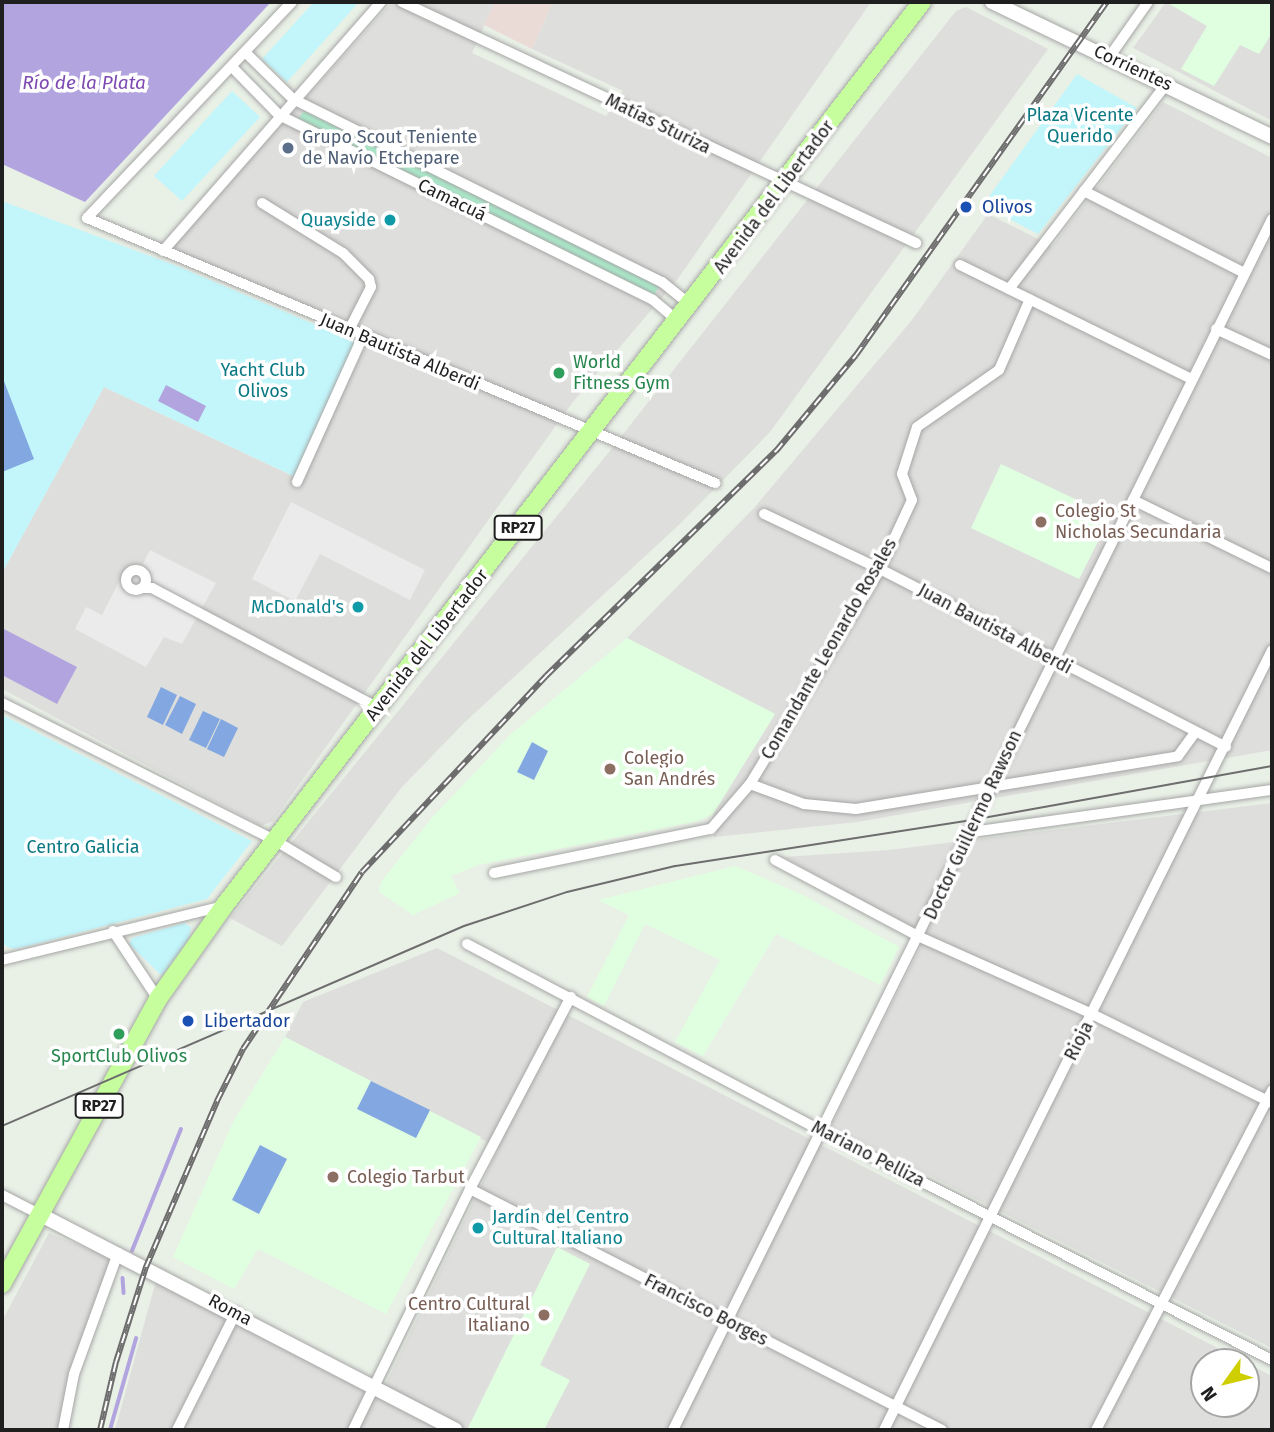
<!DOCTYPE html>
<meta charset="utf-8">
<style>
body{margin:0}
#map{position:relative;width:1274px;height:1432px;overflow:hidden;background:#e9f0e6;font-family:"Fira Sans",sans-serif}
div>[style]{position:absolute}
[style*='--x']{left:calc(var(--x)*1px);top:calc(var(--y)*1px);width:calc(var(--w)*1px);rotate:calc(var(--a)*1deg)}
.residential>*{inset:0;background:#dededc}
.industrial>*{inset:0;background:#eadbd7}
.education>*{inset:0;background:#e0ffe0}
.grass>*{inset:0;background:#aaeccb}
.park>*{inset:0;background:#c2f6fb}
.pitch>*{inset:0;background:#82a7e1}
.parking>*{inset:0;background:#ebebeb}
.water>*{inset:0;background:#b2a5df}
.stream>*{height:3.5px;margin:-1.75px;padding:0 1.75px;transform-origin:1.75px;border-radius:1.75px;background:#b2a5df}
.roads{filter:drop-shadow(0 0 2px #a6a6a6) drop-shadow(0 0 2px #a6a6a6)}
.minor>*{height:10px;margin:-5px;padding:0 5px;transform-origin:5px;border-radius:5px;background:#fff}
.minor>.ring{margin:-5px;padding:0;box-sizing:content-box;background:none;border:10px solid #fff;border-radius:50%}
.tertiary>*{height:14px;margin:-7px;padding:0 7px;transform-origin:7px;border-radius:7px;background:#fff}
.primary>*{height:18px;margin:-9px;padding:0 9px;transform-origin:9px;border-radius:9px;background:#c7fe9d}
.tram>*{height:2px;margin:-1px;padding:0 1px;transform-origin:1px;border-radius:1px;background:#6d6d6d}
.rail>*{height:6px;margin-top:-3px;transform-origin:0;background:repeating-linear-gradient(90deg,#fff 0 10px,#6d6d6d 0 20px);box-sizing:border-box;border-block:2px solid #6d6d6d}
.dots>*{width:19px;height:19px;translate:-50% -50%;box-sizing:border-box;border:4px solid #fff;border-radius:50%}
span{translate:-50% -50%;white-space:nowrap;text-align:center;line-height:1.15;-webkit-text-stroke:7px #fff;paint-order:stroke}
.shield-label span{padding:2px 5px;background:#fff;border:2px solid;border-radius:5px;-webkit-text-stroke-width:0}
.shield-label{font-size:16px;color:#1f1f1f;font-weight:700}
.street-label{font-size:18px;color:#1f1f1f}
.park-label{font-size:18px;color:#097882}
.service-label{font-size:18px;color:#4e5e75}
.left{translate:0 -50%;text-align:left}
.transit-label{font-size:18px;color:#164399}
.culture-label{font-size:18px;color:#0d838f}
.right{translate:-100% -50%;text-align:right}
.leisure-label{font-size:18px;color:#27864d}
.education-label{font-size:18px;color:#785e54}
.water-label{font-size:19px;color:#7d49b2;font-style:italic}
.frame{position:absolute;inset:0;border:4px solid #1f1f1f;pointer-events:none}
.north{position:absolute;left:1190px;top:1348px;width:70px;height:70px;box-sizing:border-box;background:#fff;border:2px solid #a5a5a5;border-radius:50%;rotate:236deg;font-size:19px;font-weight:700;line-height:28px;text-align:center;color:#1f1f1f}
.north::after{content:'';display:block;margin:auto;width:24px;height:32px;background:#cfcf00;clip-path:polygon(50% 0,100% 100%,50% 72%,0 100%)}
</style>
<div id="map">
<div class="residential">
<div style="clip-path:polygon(392px 2px,495px 2px,472px 53px,606px 116px,623px 91px,532px 49px,553px 2px,871px 2px,677px 280px,572px 403px,273px 821px,261px 826px,2px 689px,2px 573px,104px 387px,301px 480px,371px 335px,170px 248px)"></div>
<div style="clip-path:polygon(1166px 2px,1272px 2px,1272px 121px,1133px 48px)"></div>
<div style="clip-path:polygon(966px 7px,1048px 49px,770px 432px,681px 523px,465px 722px,401px 788px,282px 946px,230px 918px,609px 452px,956px 11px)"></div>
<div style="clip-path:polygon(1163px 102px,1272px 158px,1272px 750px,857px 822px,714px 837px,713px 814px,775px 714px,627px 638px,754px 508px,912px 320px,988px 214px,1052px 246px)"></div>
<div style="clip-path:polygon(1272px 803px,1272px 1348px,831px 1126px,926px 936px,784px 857px,889px 850px)"></div>
<div style="clip-path:polygon(437px 948px,1245px 1362px,1204px 1362px,1204px 1404px,1246px 1404px,1246px 1363px,1272px 1376px,1272px 1430px,115px 1430px,156px 1281px,379px 1398px,499px 1148px,285px 1037px,303px 1002px)"></div>
<div style="clip-path:polygon(49px 1233px,111px 1258px,59px 1430px,2px 1430px,2px 1321px)"></div>
</div>
<div class="industrial">
<div style="clip-path:polygon(495px 2px,553px 2px,532px 49px,484px 25px)"></div>
</div>
<div class="education">
<div style="clip-path:polygon(1272px 2px,1272px 33px,1259px 54px,1240px 45px,1214px 86px,1181px 69px,1207px 26px,1166px 2px)"></div>
<div style="clip-path:polygon(1001px 464px,1111px 516px,1079px 579px,971px 528px)"></div>
<div style="clip-path:polygon(627px 638px,775px 714px,713px 814px,698px 821px,478px 865px,451px 876px,460px 893px,413px 915px,379px 892px,381px 882px,430px 820px,511px 734px)"></div>
<div style="clip-path:polygon(735px 866px,801px 894px,899px 947px,880px 985px,776px 934px,703px 1056px,675px 1042px,720px 960px,645px 924px,604px 1006px,587px 997px,629px 915px,598px 900px)"></div>
<div style="clip-path:polygon(285px 1037px,481px 1137px,386px 1314px,258px 1249px,234px 1289px,173px 1257px,233px 1122px)"></div>
<div style="clip-path:polygon(557px 1247px,590px 1264px,540px 1365px,570px 1380px,544px 1430px,467px 1430px)"></div>
</div>
<div class="grass">
<div style="clip-path:polygon(304px 111px,659px 286px,653px 297px,298px 119px)"></div>
</div>
<div class="park">
<div style="clip-path:polygon(314px 2px,359px 2px,287px 82px,262px 59px)"></div>
<div style="clip-path:polygon(1077px 74px,1137px 108px,1038px 234px,983px 205px)"></div>
<div style="clip-path:polygon(232px 91px,260px 117px,182px 201px,154px 176px)"></div>
<div style="clip-path:polygon(2px 201px,177px 266px,363px 345px,302px 480px,104px 387px,2px 573px)"></div>
<div style="clip-path:polygon(2px 715px,252px 841px,207px 899px,28px 946px,13px 949px,2px 944px)"></div>
<div style="clip-path:polygon(184px 923px,191px 927px,189px 939px,162px 976px,129px 944px,132px 938px)"></div>
</div>
<div class="pitch">
<div style="clip-path:polygon(2px 376px,34px 459px,2px 472px)"></div>
<div style="clip-path:polygon(161px 687px,177px 695px,163px 725px,147px 717px)"></div>
<div style="clip-path:polygon(180px 696px,196px 704px,182px 734px,165px 725px)"></div>
<div style="clip-path:polygon(203px 711px,220px 719px,206px 748px,189px 740px)"></div>
<div style="clip-path:polygon(221px 719px,238px 728px,224px 757px,207px 749px)"></div>
<div style="clip-path:polygon(532px 742px,548px 751px,534px 780px,517px 772px)"></div>
<div style="clip-path:polygon(371px 1081px,430px 1110px,416px 1138px,357px 1109px)"></div>
<div style="clip-path:polygon(260px 1145px,287px 1159px,259px 1214px,232px 1200px)"></div>
</div>
<div class="parking">
<div style="clip-path:polygon(291px 502px,425px 570px,410px 600px,320px 554px,295px 601px,252px 579px)"></div>
<div style="clip-path:polygon(150px 550px,216px 583px,182px 644px,164px 637px,146px 667px,75px 629px,86px 607px,102px 615px,126px 568px,142px 566px)"></div>
</div>
<div class="water">
<div style="clip-path:polygon(2px 2px,271px 2px,85px 202px,2px 164px)"></div>
<div style="clip-path:polygon(166px 385px,206px 406px,198px 422px,158px 401px)"></div>
<div style="clip-path:polygon(2px 628px,77px 667px,57px 704px,2px 675px)"></div>
</div>
<div class="stream">
<div style="--x:132;--y:1251;--w:131;--a:-68.1"></div>
<div style="--x:123;--y:1278;--w:15;--a:86"></div>
<div style="--x:110;--y:1430;--w:95;--a:-74.1"></div>
</div>
<div class="roads">
<div class="minor">
<div style="--x:292;--y:2;--w:298;--a:133.5"></div>
<div style="--x:87;--y:218;--w:682;--a:22.88"></div>
<div style="--x:402;--y:2;--w:568;--a:25.12"></div>
<div style="--x:247;--y:54;--w:64;--a:44.4"></div>
<div style="--x:293;--y:99;--w:412;--a:26.4"></div>
<div style="--x:662;--y:282;--w:38;--a:39"></div>
<div style="--x:1110;--y:56;--w:66;--a:-54.9"></div>
<div style="--x:233;--y:68;--w:66;--a:45.6"></div>
<div style="--x:279;--y:115;--w:417;--a:26.3"></div>
<div style="--x:653;--y:300;--w:34;--a:40"></div>
<div style="--x:1084;--y:191;--w:180;--a:27.1"></div>
<div style="--x:262;--y:203;--w:95;--a:31.7"></div>
<div style="--x:343;--y:253;--w:37;--a:45"></div>
<div style="--x:369;--y:279;--w:8;--a:76"></div>
<div style="--x:371;--y:287;--w:48;--a:117.1"></div>
<div style="--x:163;--y:251;--w:331;--a:-48.8"></div>
<div style="--x:960;--y:265;--w:258;--a:26.2"></div>
<div style="--x:1009;--y:289;--w:260;--a:-52.5"></div>
<div style="--x:1216;--y:329;--w:62;--a:24.9"></div>
<div style="--x:297;--y:482;--w:160;--a:-65.7"></div>
<div style="--x:1133;--y:500;--w:155;--a:26.1"></div>
<div style="--x:764;--y:514;--w:128;--a:25.4"></div>
<div style="--x:880;--y:569;--w:389;--a:27.2"></div>
<div class="ring" style="left:126px;top:570px;width:10px;height:10px"></div>
<div style="--x:143;--y:588;--w:9;--a:0"></div>
<div style="--x:152;--y:588;--w:255;--a:27.9"></div>
<div style="--x:2;--y:703;--w:307;--a:26.7"></div>
<div style="--x:276;--y:841;--w:70;--a:31"></div>
<div style="--x:750;--y:784;--w:58;--a:20.3"></div>
<div style="--x:804;--y:804;--w:52;--a:5.5"></div>
<div style="--x:856;--y:809;--w:326;--a:-9.3"></div>
<div style="--x:1178;--y:756;--w:27;--a:-54"></div>
<div style="--x:972;--y:832;--w:303;--a:-8"></div>
<div style="--x:775;--y:860;--w:164;--a:28"></div>
<div style="--x:920;--y:937;--w:188;--a:24.1"></div>
<div style="--x:1092;--y:1014;--w:201;--a:26.3"></div>
<div style="--x:494;--y:873;--w:221;--a:-11.5"></div>
<div style="--x:711;--y:829;--w:60;--a:-49.1"></div>
<div style="--x:750;--y:784;--w:251;--a:-58.8"></div>
<div style="--x:880;--y:569;--w:76;--a:-65.1"></div>
<div style="--x:912;--y:500;--w:28;--a:-111"></div>
<div style="--x:902;--y:474;--w:49;--a:-72.3"></div>
<div style="--x:917;--y:427;--w:100;--a:-34.8"></div>
<div style="--x:999;--y:370;--w:77;--a:-66.4"></div>
<div style="--x:113;--y:931;--w:82;--a:56.5"></div>
<div style="--x:467;--y:944;--w:401;--a:27.8"></div>
<div style="--x:822;--y:1131;--w:505;--a:26.97"></div>
<div style="--x:2;--y:960;--w:228;--a:-13.7"></div>
<div style="--x:470;--y:1189;--w:530;--a:27.05"></div>
<div style="--x:2;--y:1195;--w:42;--a:27.2"></div>
<div style="--x:63;--y:1430;--w:57;--a:-78.9"></div>
<div style="--x:74;--y:1374;--w:129;--a:-70"></div>
<div style="--x:177;--y:1430;--w:132;--a:-63.4"></div>
<div style="--x:353;--y:1430;--w:268;--a:-64.1"></div>
<div style="--x:470;--y:1189;--w:217;--a:-62.3"></div>
<div style="--x:673;--y:1430;--w:1351;--a:-63.68"></div>
<div style="--x:884;--y:1430;--w:871;--a:-63.55"></div>
<div style="--x:1096;--y:1430;--w:383;--a:-62.6"></div>
</div>
<div class="tertiary">
<div style="--x:992;--y:2;--w:311;--a:25.7"></div>
<div style="--x:39;--y:1214;--w:469;--a:27.4"></div>
</div>
<div class="primary">
<div style="--x:2;--y:1284;--w:325;--a:-61.3"></div>
<div style="--x:158;--y:999;--w:114;--a:-54.6"></div>
<div style="--x:224;--y:906;--w:1142;--a:-52.33"></div>
</div>
</div>
<div class="tram">
<div style="--x:2;--y:1126;--w:503;--a:-23.41"></div>
<div style="--x:464;--y:926;--w:108;--a:-18.3"></div>
<div style="--x:567;--y:892;--w:111;--a:-13.5"></div>
<div style="--x:675;--y:866;--w:306;--a:-8.8"></div>
<div style="--x:977;--y:819;--w:300;--a:-10.2"></div>
</div>
<div class="rail">
<div style="--x:100;--y:1430;--w:70;--a:-76.8"></div>
<div style="--x:116;--y:1362;--w:100;--a:-72.5"></div>
<div style="--x:146;--y:1267;--w:181;--a:-66.8"></div>
<div style="--x:217;--y:1101;--w:58;--a:-63.4"></div>
<div style="--x:243;--y:1049;--w:213;--a:-56.1"></div>
<div style="--x:362;--y:872;--w:269;--a:-46.8"></div>
<div style="--x:546;--y:676;--w:322;--a:-44.4"></div>
<div style="--x:776;--y:451;--w:125;--a:-50.2"></div>
<div style="--x:856;--y:355;--w:433;--a:-54.6"></div>
</div>
<div class="dots">
<div style="left:288px;top:148px;background:#5c6f8a"></div>
<div style="left:966px;top:207px;background:#1a4fb4"></div>
<div style="left:390px;top:220px;background:#0f9aa8"></div>
<div style="left:559px;top:373px;background:#2e9e5b"></div>
<div style="left:1041px;top:522px;background:#8d6e63"></div>
<div style="left:358px;top:607px;background:#0f9aa8"></div>
<div style="left:610px;top:769px;background:#8d6e63"></div>
<div style="left:188px;top:1021px;background:#1a4fb4"></div>
<div style="left:119px;top:1034px;background:#2e9e5b"></div>
<div style="left:333px;top:1177px;background:#8d6e63"></div>
<div style="left:478px;top:1228px;background:#0f9aa8"></div>
<div style="left:544px;top:1315px;background:#8d6e63"></div>
</div>
<div class="shield-label">
<span style="left:518px;top:528px">RP27</span>
<span style="left:99px;top:1106px">RP27</span>
</div>
<div class="street-label">
<span style="left:1133px;top:68px;rotate:25deg">Corrientes</span>
<span style="left:658px;top:124px;rotate:26deg">Matías Sturiza</span>
<span style="left:774px;top:197px;rotate:-53deg">Avenida del Libertador</span>
<span style="left:452px;top:200px;rotate:26deg">Camacuá</span>
<span style="left:400px;top:352px;rotate:23deg">Juan Bautista Alberdi</span>
<span style="left:995px;top:629px;rotate:28deg">Juan Bautista Alberdi</span>
<span style="left:427px;top:645px;rotate:-52deg">Avenida del Libertador</span>
<span style="left:829px;top:649px;rotate:-60deg">Comandante Leonardo Rosales</span>
<span style="left:973px;top:825px;rotate:-65deg">Doctor Guillermo Rawson</span>
<span style="left:1079px;top:1041px;rotate:-63deg">Rioja</span>
<span style="left:868px;top:1154px;rotate:27deg">Mariano Pelliza</span>
<span style="left:230px;top:1310px;rotate:28deg">Roma</span>
<span style="left:706px;top:1310px;rotate:27deg">Francisco Borges</span>
</div>
<div class="park-label">
<span style="left:1080px;top:126px">Plaza Vicente<br>Querido</span>
<span style="left:263px;top:381px">Yacht Club<br>Olivos</span>
<span style="left:83px;top:847px">Centro Galicia</span>
</div>
<div class="service-label">
<span class="left" style="left:302px;top:148px">Grupo Scout Teniente<br>de Navío Etchepare</span>
</div>
<div class="transit-label">
<span class="left" style="left:982px;top:207px">Olivos</span>
<span class="left" style="left:204px;top:1021px">Libertador</span>
</div>
<div class="culture-label">
<span class="right" style="left:376px;top:220px">Quayside</span>
<span class="right" style="left:344px;top:607px">McDonald's</span>
<span class="left" style="left:492px;top:1228px">Jardín del Centro<br>Cultural Italiano</span>
</div>
<div class="leisure-label">
<span class="left" style="left:573px;top:373px">World<br>Fitness Gym</span>
<span style="left:119px;top:1056px">SportClub Olivos</span>
</div>
<div class="education-label">
<span class="left" style="left:1055px;top:522px">Colegio St<br>Nicholas Secundaria</span>
<span class="left" style="left:624px;top:769px">Colegio<br>San Andrés</span>
<span class="left" style="left:347px;top:1177px">Colegio Tarbut</span>
<span class="right" style="left:530px;top:1315px">Centro Cultural<br>Italiano</span>
</div>
<div class="water-label">
<span style="left:84px;top:83px">Río de la Plata</span>
</div>
<div class="frame"></div>
<div class="north">N</div>
</div>
